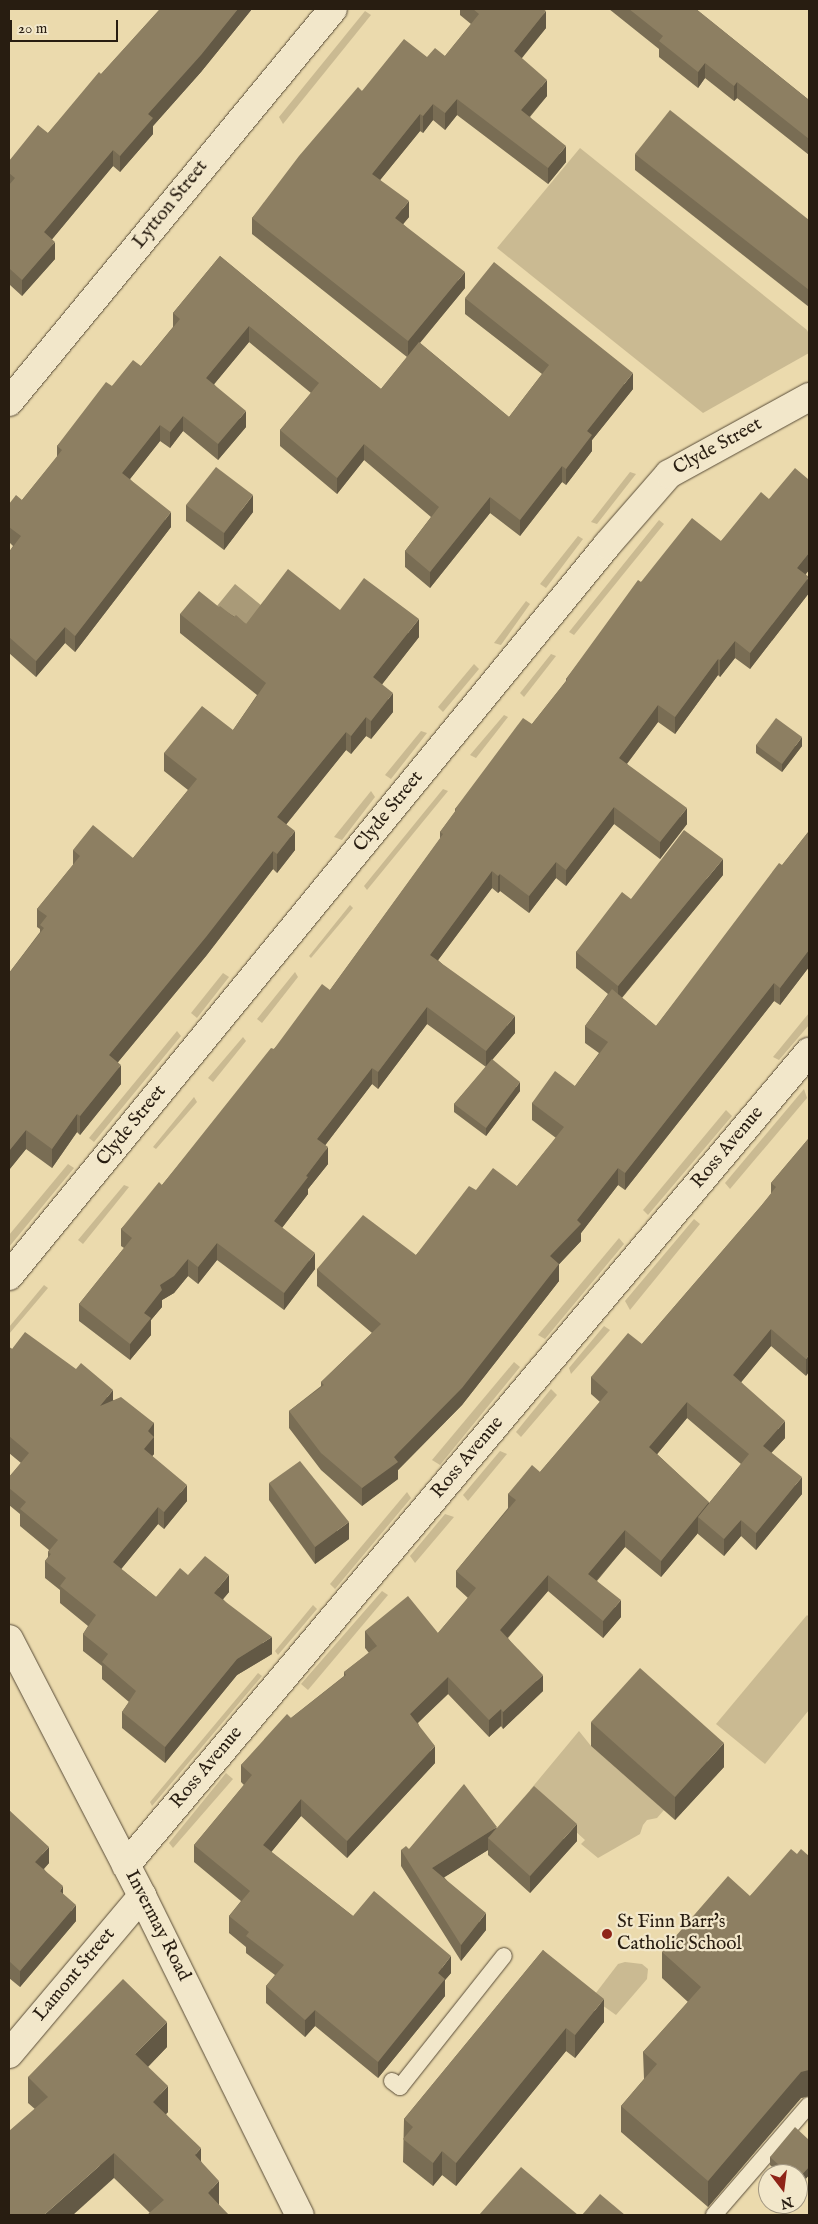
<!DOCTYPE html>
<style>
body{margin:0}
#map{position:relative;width:818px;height:2224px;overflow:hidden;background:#ebdaad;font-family:"IM FELL English",serif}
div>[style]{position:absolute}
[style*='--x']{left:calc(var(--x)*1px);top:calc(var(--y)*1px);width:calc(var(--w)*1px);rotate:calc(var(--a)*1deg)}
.green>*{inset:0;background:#caba92}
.water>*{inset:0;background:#a99a78}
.roads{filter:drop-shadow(0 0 1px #594c38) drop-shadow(0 0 1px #594c38)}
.service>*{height:16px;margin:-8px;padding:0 8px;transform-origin:8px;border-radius:8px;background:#f2e7ca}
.minor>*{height:28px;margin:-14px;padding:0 14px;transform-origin:14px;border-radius:14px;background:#f2e7ca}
.secondary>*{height:28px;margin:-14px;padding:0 14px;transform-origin:14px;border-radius:14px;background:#f2e7ca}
.wall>*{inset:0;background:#796d54}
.shaded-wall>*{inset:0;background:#635945}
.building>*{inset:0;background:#8d7f62}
.dots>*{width:14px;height:14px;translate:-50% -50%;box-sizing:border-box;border:2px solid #f2e7ca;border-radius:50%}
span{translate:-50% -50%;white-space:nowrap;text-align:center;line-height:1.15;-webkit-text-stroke:4.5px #f2e7ca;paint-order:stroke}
.street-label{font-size:19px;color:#281d11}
.poi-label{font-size:19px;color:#281d11}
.left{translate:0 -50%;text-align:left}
.frame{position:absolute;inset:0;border:10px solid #281d11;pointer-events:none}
.north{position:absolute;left:758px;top:2164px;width:50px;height:50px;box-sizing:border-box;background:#f2e7ca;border:1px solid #a19680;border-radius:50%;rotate:165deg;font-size:14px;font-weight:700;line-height:20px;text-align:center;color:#281d11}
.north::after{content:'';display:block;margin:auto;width:18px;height:22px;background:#8f2418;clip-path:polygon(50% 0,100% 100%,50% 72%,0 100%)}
.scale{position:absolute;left:10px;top:20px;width:108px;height:22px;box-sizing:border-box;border:2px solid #281d11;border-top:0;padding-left:6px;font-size:15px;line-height:18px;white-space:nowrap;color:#281d11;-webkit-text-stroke:4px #f2e7ca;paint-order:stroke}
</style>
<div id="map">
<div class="green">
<div style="clip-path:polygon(365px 11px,371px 15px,283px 124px,279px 117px)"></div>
<div style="clip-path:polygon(580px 148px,807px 330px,809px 334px,809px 353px,703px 413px,497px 248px)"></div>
<div style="clip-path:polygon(630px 472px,636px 474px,597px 524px,591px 522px)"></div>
<div style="clip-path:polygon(659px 520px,664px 524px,574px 635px,569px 632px)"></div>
<div style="clip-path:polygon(578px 536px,583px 539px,546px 588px,540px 584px)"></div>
<div style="clip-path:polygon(526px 601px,530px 604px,501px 645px,494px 643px)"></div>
<div style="clip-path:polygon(551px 654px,556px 656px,524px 697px,520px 693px)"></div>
<div style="clip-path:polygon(474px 664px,479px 669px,443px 712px,438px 707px)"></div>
<div style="clip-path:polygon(504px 715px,508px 717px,476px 758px,470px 755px)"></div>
<div style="clip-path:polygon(421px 731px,427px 733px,391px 779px,385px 775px)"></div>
<div style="clip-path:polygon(443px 789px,448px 791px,367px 890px,364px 886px)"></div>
<div style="clip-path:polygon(371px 791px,375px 797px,342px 840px,334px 837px)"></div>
<div style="clip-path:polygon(350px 905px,353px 908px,311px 958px,309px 956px)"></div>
<div style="clip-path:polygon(295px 972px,298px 977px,262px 1023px,257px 1019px)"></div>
<div style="clip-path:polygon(223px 973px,229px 977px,197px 1018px,191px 1013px)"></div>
<div style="clip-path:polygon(809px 1013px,809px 1025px,779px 1060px,773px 1057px)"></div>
<div style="clip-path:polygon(177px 1031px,181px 1036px,94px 1142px,89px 1138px)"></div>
<div style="clip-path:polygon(243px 1037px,246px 1041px,213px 1082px,208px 1078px)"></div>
<div style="clip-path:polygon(804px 1089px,807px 1098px,730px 1189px,725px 1183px)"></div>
<div style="clip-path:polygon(194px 1097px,197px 1102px,156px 1149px,153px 1147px)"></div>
<div style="clip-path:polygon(726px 1110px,732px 1116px,648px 1215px,643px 1210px)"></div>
<div style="clip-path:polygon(68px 1164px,74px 1168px,9px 1247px,9px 1235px)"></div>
<div style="clip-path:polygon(124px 1185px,129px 1187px,83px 1244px,78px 1240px)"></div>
<div style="clip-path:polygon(694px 1219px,700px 1224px,630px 1310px,625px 1301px)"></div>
<div style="clip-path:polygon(619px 1238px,624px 1244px,545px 1339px,538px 1335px)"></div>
<div style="clip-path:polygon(44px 1285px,48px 1288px,9px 1334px,9px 1327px)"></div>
<div style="clip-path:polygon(604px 1326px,610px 1330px,571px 1374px,569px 1368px)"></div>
<div style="clip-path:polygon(514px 1362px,520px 1367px,440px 1465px,432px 1460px)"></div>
<div style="clip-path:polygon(551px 1389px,557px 1395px,521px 1437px,516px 1432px)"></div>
<div style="clip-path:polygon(500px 1451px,507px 1454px,468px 1501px,463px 1495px)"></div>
<div style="clip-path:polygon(407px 1492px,411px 1498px,335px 1589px,330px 1584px)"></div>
<div style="clip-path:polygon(445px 1514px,454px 1517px,415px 1563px,410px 1556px)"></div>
<div style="clip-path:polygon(382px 1591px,388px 1595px,308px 1690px,301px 1684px)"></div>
<div style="clip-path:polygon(313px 1605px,317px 1609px,278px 1655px,275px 1651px)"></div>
<div style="clip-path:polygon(807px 1615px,809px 1617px,809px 1710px,765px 1764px,716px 1724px)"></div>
<div style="clip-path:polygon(258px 1673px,262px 1676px,152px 1806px,150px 1802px)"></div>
<div style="clip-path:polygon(579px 1731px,591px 1746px,664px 1810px,657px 1818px,647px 1820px,643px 1825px,640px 1834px,598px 1858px,581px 1844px,585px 1840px,530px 1790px)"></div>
<div style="clip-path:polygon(226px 1773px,233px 1779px,173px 1848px,169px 1843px)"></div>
<div style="clip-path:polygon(625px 1962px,642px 1964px,648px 1969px,647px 1979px,616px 2015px,592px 1998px,618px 1964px)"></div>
</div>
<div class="water">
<div style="clip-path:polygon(235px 584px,272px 614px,253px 637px,217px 606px)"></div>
</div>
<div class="roads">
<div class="service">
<div style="--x:392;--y:2081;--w:10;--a:37"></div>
<div style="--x:400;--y:2087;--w:167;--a:-51.6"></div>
<div style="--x:714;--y:2215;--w:145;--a:-49.2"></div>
</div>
<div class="minor">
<div style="--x:9;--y:402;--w:509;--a:-50.5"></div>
<div style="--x:9;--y:1276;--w:944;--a:-50.71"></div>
<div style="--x:607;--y:545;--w:94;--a:-48.9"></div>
<div style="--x:669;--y:474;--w:160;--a:-28.8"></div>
<div style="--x:126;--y:1865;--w:1062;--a:-49.97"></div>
<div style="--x:9;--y:2054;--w:207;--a:-49.9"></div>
</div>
<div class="secondary">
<div style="--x:9;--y:1639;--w:289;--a:62.6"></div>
<div style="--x:142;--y:1896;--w:356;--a:63.7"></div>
</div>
</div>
<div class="wall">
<div style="clip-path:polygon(160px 9px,252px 9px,201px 72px,153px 126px,153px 134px,120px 172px,113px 166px,52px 239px,55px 259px,22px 296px,10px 285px,9px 287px,9px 161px,48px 133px)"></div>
<div style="clip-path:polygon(460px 9px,543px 9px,546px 28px,521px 58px,547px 96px,530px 117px,566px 162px,548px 184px,457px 115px,445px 130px,433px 120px,423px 133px,420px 131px,380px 180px,409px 217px,403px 224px,465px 288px,420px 343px,509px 417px,542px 374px,465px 314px,465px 298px,633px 389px,592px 440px,592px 451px,566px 485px,562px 482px,520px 536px,490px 513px,430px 588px,405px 567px,405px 551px,431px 517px,364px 460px,337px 494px,280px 446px,280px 430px,311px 393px,249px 342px,214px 384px,246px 427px,218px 460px,183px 431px,170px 448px,160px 441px,130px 479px,171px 527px,75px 652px,65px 643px,36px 677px,9px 653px,9px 552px,13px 546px,9px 542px,9px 504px,22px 500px,57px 457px,57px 446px,112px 386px,141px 366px,173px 327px,173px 313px,220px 256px,381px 389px,407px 357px,252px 234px,252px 218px,362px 91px,427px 57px,445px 56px,471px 24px,460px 15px)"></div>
<div style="clip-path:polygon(609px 9px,696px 9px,809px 100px,809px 155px,737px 98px,734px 101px,705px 78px,698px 88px,659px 57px,659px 49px)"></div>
<div style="clip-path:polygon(635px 154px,809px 220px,809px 307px,635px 170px)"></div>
<div style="clip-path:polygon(809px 477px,809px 570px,806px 574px,809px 593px,750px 669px,735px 658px,720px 677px,718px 675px,675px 734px,658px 722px,627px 764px,687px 824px,660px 859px,614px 824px,566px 886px,556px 878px,529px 913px,500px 891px,498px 893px,492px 888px,438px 960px,515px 1033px,492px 1060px,520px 1091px,486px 1136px,454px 1112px,454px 1104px,486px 1067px,427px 1024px,378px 1089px,372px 1084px,325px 1145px,328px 1164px,308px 1189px,308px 1194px,282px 1228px,315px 1269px,284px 1310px,217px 1260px,198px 1284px,188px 1276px,174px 1293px,162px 1300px,162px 1307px,151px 1320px,151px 1335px,130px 1360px,79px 1321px,79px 1304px,124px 1248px,121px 1246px,121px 1229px,162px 1185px,274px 1049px,330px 990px,440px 839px,440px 832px,455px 812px,455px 809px,532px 724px,566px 681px,566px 679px,641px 582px,721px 541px,769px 499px,808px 479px)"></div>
<div style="clip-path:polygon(186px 505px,253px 512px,224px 550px,186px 521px)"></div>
<div style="clip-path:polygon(219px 607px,246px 624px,340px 610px,419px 637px,382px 684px,393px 712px,371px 739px,366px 736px,351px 754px,346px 750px,286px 824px,295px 850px,277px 873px,273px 869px,206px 956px,118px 1062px,121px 1084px,80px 1135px,77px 1132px,52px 1168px,26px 1149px,9px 1170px,9px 973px,40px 932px,40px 929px,37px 927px,37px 909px,73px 865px,73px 850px,133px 858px,188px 790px,164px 771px,164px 753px,233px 730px,257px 695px,180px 633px,180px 614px)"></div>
<div style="clip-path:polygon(756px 745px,802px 746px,782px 772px,756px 753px)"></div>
<div style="clip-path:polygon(809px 831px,809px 967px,780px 1005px,774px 1001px,625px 1190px,618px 1185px,581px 1233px,581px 1241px,559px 1264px,559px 1281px,462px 1405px,398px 1470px,398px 1479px,362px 1506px,321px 1470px,289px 1428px,289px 1411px,321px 1386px,321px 1382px,372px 1333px,317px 1286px,317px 1269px,416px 1255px,476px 1190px,517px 1186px,556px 1138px,532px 1120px,532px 1103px,575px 1086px,599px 1053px,585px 1043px,585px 1026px,608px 994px,576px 968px,576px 952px,631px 899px,723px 875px,622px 998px,656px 1026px)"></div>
<div style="clip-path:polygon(evenodd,809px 1138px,806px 1376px,771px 1346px,741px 1382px,785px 1438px,771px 1453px,802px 1494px,756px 1550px,741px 1536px,724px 1556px,698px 1534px,698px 1533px,661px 1577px,625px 1547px,597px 1581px,621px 1617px,603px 1638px,548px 1591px,508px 1638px,543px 1691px,503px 1729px,501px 1726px,489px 1737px,448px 1694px,418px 1723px,435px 1763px,347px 1858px,301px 1816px,271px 1852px,353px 1916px,451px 1973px,445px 1980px,445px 1996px,378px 2078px,315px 2026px,305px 2037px,266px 2003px,266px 1986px,275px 1975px,246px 1953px,246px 1947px,229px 1933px,229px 1916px,241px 1901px,194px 1862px,194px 1845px,244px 1785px,241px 1782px,241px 1765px,291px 1718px,344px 1676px,344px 1672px,369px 1653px,365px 1648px,365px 1631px,438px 1633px,468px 1598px,456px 1587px,456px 1571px,508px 1508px,508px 1494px,540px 1472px,600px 1402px,591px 1394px,591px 1377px,642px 1344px,761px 1206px,771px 1194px,771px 1183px,809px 1138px,687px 1418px,741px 1464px,709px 1503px,657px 1454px,687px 1418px)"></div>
<div style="clip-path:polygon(9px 1347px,12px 1349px,113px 1400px,154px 1423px,154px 1454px,152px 1456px,187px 1501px,164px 1529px,158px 1524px,121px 1569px,156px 1597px,188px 1575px,229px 1592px,223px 1599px,272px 1654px,237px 1675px,165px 1763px,122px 1728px,122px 1712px,129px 1702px,102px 1679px,102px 1666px,83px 1651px,83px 1634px,88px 1626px,60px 1603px,60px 1590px,45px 1578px,45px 1561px,48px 1557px,48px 1552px,49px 1550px,20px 1526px,20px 1514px,9px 1505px,9px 1477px,21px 1463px,9px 1453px)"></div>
<div style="clip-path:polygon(269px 1483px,349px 1539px,315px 1564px,269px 1500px)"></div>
<div style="clip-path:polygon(591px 1722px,724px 1767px,675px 1820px,591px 1746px)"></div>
<div style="clip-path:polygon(9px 1810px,49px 1863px,44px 1869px,63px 1894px,76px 1921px,20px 1987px,9px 1978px)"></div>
<div style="clip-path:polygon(497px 1828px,577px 1841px,530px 1893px,488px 1855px,488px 1850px,444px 1877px,486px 1930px,461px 1961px,401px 1866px,401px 1850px,409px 1849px)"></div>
<div style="clip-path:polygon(797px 1854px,809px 1856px,809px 2096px,801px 2098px,708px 2207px,621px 2132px,621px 2106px,644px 2079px,643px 2052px,688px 2002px,662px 1978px,662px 1952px,750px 1896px)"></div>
<div style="clip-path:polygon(543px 1950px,604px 2022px,575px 2058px,566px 2051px,456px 2186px,442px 2175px,433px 2186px,403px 2162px,404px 2119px)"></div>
<div style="clip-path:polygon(167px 2047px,148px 2067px,168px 2112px,166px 2114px,201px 2161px,219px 2205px,150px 2213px,114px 2178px,28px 2103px,28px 2077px)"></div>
<div style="clip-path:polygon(809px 2140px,809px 2175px,798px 2188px,798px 2174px,780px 2174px,770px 2165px,770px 2157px)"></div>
</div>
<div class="shaded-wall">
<div style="clip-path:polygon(238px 9px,252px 9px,201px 72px,153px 126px,153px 134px,120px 172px,120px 156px,148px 114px)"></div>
<div style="clip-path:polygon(546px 11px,546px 28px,514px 68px,514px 51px)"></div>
<div style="clip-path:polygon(705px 63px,705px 78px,698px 88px,698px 72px)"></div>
<div style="clip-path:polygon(547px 80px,547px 96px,521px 126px,521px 110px)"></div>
<div style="clip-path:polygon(737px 82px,737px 98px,734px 101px,734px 86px)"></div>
<div style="clip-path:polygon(457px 99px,457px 115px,445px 130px,445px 113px)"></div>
<div style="clip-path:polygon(433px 104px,433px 120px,423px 133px,423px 116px)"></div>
<div style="clip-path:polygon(420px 114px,420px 131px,372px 190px,372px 174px)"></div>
<div style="clip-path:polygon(566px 146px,566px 162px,548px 184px,548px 168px)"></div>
<div style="clip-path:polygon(113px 150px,113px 166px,44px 249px,44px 232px)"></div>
<div style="clip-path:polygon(409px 201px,409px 217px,395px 234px,395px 218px)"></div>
<div style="clip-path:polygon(55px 242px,55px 259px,22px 296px,22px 280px)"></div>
<div style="clip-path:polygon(10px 269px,10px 285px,9px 287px,9px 270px)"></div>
<div style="clip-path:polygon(465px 272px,465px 288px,408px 357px,408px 341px)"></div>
<div style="clip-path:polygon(249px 326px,249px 342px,206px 394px,206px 378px)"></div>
<div style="clip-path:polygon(633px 373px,633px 389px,592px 440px,592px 451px,566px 485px,566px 469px,587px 431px)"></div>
<div style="clip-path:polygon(246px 411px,246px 427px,218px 460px,218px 444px)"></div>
<div style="clip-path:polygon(183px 416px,183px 431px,170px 448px,170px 432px)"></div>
<div style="clip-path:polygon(160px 425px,160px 441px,122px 489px,122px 473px)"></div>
<div style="clip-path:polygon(364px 444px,364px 460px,337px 494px,337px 478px)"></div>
<div style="clip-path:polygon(562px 466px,562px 482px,520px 536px,520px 520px)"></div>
<div style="clip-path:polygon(253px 495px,253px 512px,224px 550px,224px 533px)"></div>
<div style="clip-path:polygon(490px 497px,490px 513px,430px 588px,430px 572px)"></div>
<div style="clip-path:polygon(171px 512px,171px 527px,75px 652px,75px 636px)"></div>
<div style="clip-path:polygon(809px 553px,809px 570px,797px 584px,797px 568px)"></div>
<div style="clip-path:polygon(809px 577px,809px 593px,750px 669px,750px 653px)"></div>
<div style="clip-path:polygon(419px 619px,419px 637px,373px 696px,373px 677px)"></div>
<div style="clip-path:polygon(65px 627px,65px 643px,36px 677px,36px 661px)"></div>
<div style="clip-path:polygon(735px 641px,735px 658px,720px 677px,720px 660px)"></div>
<div style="clip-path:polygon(718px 659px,718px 675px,675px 734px,675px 717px)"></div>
<div style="clip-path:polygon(393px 693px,393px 712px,371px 739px,371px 721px)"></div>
<div style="clip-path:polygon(658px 705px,658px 722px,619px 774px,619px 758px)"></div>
<div style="clip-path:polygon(366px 717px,366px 736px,351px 754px,351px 736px)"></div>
<div style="clip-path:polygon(346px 732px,346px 750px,277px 836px,277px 817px)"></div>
<div style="clip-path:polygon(802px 737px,802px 746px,782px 772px,782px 764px)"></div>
<div style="clip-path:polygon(614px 807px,614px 824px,566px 886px,566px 870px)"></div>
<div style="clip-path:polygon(687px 808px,687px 824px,660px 859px,660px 842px)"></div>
<div style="clip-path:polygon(295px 831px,295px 850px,277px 873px,277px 854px)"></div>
<div style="clip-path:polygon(273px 851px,273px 869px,206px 956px,109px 1073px,109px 1055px)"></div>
<div style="clip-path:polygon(723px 859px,723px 875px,618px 1002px,618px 986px)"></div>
<div style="clip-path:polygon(556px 862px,556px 878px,529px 913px,529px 896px)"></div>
<div style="clip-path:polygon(492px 871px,492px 888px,430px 971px,430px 955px)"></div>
<div style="clip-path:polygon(500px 874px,500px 891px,498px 893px,498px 876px)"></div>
<div style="clip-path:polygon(809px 950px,809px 967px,780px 1005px,780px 988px)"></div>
<div style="clip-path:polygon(774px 983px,774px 1001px,625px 1190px,625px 1173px)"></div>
<div style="clip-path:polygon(427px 1007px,427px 1024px,378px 1089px,378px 1072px)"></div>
<div style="clip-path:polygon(515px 1016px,515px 1033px,486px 1067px,486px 1051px)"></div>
<div style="clip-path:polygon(121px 1065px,121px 1084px,80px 1135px,80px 1116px)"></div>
<div style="clip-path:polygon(372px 1068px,372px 1084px,317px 1156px,317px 1139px)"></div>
<div style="clip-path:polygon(520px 1082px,520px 1091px,486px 1136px,486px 1128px)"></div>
<div style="clip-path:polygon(77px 1114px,77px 1132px,52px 1168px,52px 1149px)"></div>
<div style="clip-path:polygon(26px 1130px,26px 1149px,9px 1170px,9px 1151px)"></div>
<div style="clip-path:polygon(328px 1147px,328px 1164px,308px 1189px,308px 1194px,274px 1238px,274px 1221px,306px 1176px)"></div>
<div style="clip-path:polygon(618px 1168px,618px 1185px,581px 1233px,581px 1241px,550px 1274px,550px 1256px,577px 1220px)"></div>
<div style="clip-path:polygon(217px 1243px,217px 1260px,198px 1284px,198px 1267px)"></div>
<div style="clip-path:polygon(315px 1253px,315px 1269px,284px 1310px,284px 1293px)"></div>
<div style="clip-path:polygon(188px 1259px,188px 1276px,174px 1293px,162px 1300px,162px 1307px,151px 1320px,151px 1335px,130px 1360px,130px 1344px,144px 1313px,160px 1285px)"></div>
<div style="clip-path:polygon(559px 1264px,559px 1281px,462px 1405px,398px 1470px,398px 1479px,362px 1506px,362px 1488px,394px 1457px)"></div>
<div style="clip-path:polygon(771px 1329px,771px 1346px,733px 1392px,733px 1375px)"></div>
<div style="clip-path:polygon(809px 1355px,809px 1372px,806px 1376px,806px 1359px)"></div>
<div style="clip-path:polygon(113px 1390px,113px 1407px,100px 1406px)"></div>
<div style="clip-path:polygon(687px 1402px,687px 1418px,649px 1464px,649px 1447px)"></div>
<div style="clip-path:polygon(785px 1421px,785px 1438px,763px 1462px,763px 1446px)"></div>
<div style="clip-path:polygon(154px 1423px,154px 1454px,144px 1466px,144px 1449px,148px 1431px)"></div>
<div style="clip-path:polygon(802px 1477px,802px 1494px,756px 1550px,756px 1533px)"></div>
<div style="clip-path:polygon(187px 1485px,187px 1501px,164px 1529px,164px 1512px)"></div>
<div style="clip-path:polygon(709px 1502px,709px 1518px,698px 1517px,698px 1533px,661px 1577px,661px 1561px)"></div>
<div style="clip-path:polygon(158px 1507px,158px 1524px,113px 1579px,113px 1562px)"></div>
<div style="clip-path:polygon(741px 1520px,741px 1536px,724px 1556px,724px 1539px)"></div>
<div style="clip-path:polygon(349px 1522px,349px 1539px,315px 1564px,315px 1547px)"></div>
<div style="clip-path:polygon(625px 1530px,625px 1547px,588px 1590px,588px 1574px)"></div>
<div style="clip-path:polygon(229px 1575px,229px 1592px,214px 1610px,214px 1593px)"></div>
<div style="clip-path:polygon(548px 1575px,548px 1591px,500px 1646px,500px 1630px)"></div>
<div style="clip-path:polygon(621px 1600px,621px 1617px,603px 1638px,603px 1621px)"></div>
<div style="clip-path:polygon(272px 1637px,272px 1654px,237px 1675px,165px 1763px,165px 1747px,237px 1659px)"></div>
<div style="clip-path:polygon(543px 1675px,543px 1691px,503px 1729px,503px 1712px)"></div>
<div style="clip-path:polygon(448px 1677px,448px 1694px,410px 1730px,410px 1714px)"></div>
<div style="clip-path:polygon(501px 1709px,501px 1726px,489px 1737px,489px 1720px)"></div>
<div style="clip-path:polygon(724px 1743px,724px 1767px,675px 1820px,675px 1797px)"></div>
<div style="clip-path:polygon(435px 1746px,435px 1763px,347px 1858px,347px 1841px)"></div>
<div style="clip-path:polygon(301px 1799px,301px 1816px,263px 1862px,263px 1845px)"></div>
<div style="clip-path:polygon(577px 1824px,577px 1841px,530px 1893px,530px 1876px)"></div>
<div style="clip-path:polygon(497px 1827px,488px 1838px,488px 1850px,432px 1885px,432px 1868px)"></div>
<div style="clip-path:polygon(49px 1847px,49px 1863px,35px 1878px,35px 1862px)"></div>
<div style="clip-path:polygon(63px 1886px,63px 1902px,60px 1891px)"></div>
<div style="clip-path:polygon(76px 1905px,76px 1921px,20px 1987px,20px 1971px)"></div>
<div style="clip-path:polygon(486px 1913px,486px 1930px,461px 1961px,461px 1945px)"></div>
<div style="clip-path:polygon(451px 1956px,451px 1973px,445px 1980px,445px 1996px,378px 2078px,378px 2062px,438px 1973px)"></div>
<div style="clip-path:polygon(604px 1999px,604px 2022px,575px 2058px,575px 2035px)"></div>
<div style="clip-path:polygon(315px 2010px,315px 2026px,305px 2037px,305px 2020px)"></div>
<div style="clip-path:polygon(167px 2022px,167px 2047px,135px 2080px,135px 2054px)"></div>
<div style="clip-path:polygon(566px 2028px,566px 2051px,456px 2186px,456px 2163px)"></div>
<div style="clip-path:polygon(809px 2059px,809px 2096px,801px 2098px,708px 2207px,708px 2181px)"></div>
<div style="clip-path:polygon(168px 2086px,168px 2112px,153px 2127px,153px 2102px)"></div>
<div style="clip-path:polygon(201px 2148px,201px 2174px,195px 2155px)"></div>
<div style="clip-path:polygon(442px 2151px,442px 2175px,433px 2186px,433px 2163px)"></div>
<div style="clip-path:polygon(114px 2153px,114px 2178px,73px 2215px,44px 2215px)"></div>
<div style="clip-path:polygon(809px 2167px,809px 2175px,798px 2188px,798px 2179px)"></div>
<div style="clip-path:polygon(219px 2181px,219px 2207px,208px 2193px)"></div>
</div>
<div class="building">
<div style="clip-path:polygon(160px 9px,238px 9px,201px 55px,148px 114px,153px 118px,120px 156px,113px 150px,44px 232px,55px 242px,22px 280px,10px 269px,9px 270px,9px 185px,15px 178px,9px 173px,9px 161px,38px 125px,48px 133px,99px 72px,101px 74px)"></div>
<div style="clip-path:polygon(473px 9px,543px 9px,546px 11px,514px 51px,547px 80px,521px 110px,566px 146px,548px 168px,457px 99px,445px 113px,433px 104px,423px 116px,420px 114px,372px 174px,409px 201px,395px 218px,465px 272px,408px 341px,252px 218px,299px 156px,358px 87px,362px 91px,404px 39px,427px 57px,435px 48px,445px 56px,479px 14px)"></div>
<div style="clip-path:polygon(629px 9px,696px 9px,809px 100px,809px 139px,737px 82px,734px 86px,705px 63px,698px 72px,659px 41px,663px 36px)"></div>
<div style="clip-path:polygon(670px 110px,809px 220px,809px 290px,635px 154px)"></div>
<div style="clip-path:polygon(220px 256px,381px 389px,419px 342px,509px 417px,549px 365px,465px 298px,494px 262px,633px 373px,587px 431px,592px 435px,566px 469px,562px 466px,520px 520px,490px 497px,430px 572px,405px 551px,439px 507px,364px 444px,337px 478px,280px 430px,319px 383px,249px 326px,206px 378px,246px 411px,218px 444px,183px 416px,170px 432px,160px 425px,122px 473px,171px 512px,75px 636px,65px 627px,36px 661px,9px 637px,9px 552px,21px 536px,9px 527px,9px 504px,16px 495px,22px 500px,62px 450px,57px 446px,106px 382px,112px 386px,133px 360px,141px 366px,180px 319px,173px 313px)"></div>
<div style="clip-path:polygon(216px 467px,253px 495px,224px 533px,186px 505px)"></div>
<div style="clip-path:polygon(795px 468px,808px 479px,809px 477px,809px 553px,797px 568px,809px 577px,750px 653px,735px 641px,720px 660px,718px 659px,675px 717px,658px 705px,619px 758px,687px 808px,660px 842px,614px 807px,566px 870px,556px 862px,529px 896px,500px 874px,498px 876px,492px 871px,430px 955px,515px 1016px,486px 1051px,427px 1007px,378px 1072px,372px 1068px,317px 1139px,328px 1147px,306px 1176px,308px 1177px,274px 1221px,315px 1253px,284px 1293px,217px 1243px,198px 1267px,188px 1259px,174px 1276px,160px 1285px,162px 1290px,144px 1313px,151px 1318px,130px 1344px,79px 1304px,132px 1238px,121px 1229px,159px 1182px,162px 1185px,271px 1048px,274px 1049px,322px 984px,330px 990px,443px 834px,440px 832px,456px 810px,455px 809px,523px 718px,532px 724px,567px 680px,566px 679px,638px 580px,641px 582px,692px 518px,721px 541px,761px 492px,769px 499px)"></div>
<div style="clip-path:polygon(288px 569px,340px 610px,364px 578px,419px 619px,373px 677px,393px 693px,371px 721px,366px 717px,351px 736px,346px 732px,277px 817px,295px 831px,277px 854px,273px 851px,206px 937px,109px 1055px,121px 1065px,80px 1116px,77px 1114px,52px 1149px,26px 1130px,9px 1151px,9px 973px,44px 928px,40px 925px,47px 916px,37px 909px,80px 856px,73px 850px,93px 825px,133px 858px,197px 779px,164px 753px,202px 706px,233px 730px,266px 683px,180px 614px,199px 591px,219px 607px,220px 606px,234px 617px,236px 615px,246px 624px)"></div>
<div style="clip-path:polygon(776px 718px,802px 737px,782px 764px,756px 745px)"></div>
<div style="clip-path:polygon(684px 830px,723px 859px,618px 986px,576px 952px,622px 892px,631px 899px)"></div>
<div style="clip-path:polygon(809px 831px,809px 950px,780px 988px,774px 983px,625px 1173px,618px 1168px,577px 1220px,581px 1224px,550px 1256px,559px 1264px,462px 1388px,394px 1457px,398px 1462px,362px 1488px,321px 1453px,289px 1411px,324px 1385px,321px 1382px,381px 1324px,317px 1269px,363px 1215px,416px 1255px,469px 1186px,476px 1190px,493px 1168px,517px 1186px,564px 1127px,532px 1103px,555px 1071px,575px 1086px,608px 1042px,585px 1026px,612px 989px,656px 1026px,779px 863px,782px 865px)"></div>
<div style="clip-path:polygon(492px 1059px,520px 1082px,486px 1128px,454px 1104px)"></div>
<div style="clip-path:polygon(809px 1138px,809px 1355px,806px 1359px,771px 1329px,733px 1375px,785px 1421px,763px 1446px,802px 1477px,756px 1533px,741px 1520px,724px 1539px,698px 1517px,749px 1454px,687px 1402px,649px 1447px,709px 1502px,661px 1561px,625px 1530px,588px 1574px,621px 1600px,603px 1621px,548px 1575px,500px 1630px,543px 1675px,503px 1712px,501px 1709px,489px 1720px,448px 1677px,410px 1714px,435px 1746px,347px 1841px,301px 1799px,263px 1845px,353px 1916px,374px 1891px,451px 1956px,438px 1973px,445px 1979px,378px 2062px,315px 2010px,305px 2020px,266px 1986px,284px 1965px,246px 1936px,249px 1932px,229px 1916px,250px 1891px,194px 1845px,252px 1775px,241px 1765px,287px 1714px,291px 1718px,346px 1675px,344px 1672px,377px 1646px,365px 1631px,408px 1596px,438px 1633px,476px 1588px,456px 1571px,516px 1500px,508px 1494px,532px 1465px,540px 1472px,608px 1392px,591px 1377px,628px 1333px,642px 1344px,761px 1206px,776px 1187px,771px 1183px)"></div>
<div style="clip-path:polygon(25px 1332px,76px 1369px,81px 1363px,113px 1390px,100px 1406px,121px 1397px,154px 1423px,148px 1431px,154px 1437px,144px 1449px,187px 1485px,164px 1512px,158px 1507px,113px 1562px,156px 1597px,180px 1568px,188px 1575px,205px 1556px,229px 1575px,214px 1593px,272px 1637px,237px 1659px,165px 1747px,122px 1712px,136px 1691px,102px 1662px,108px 1654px,83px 1634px,96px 1615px,60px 1586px,66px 1578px,45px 1561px,51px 1554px,48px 1552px,58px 1540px,20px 1509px,26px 1502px,9px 1488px,9px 1477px,29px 1453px,9px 1436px,9px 1347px,12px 1349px)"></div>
<div style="clip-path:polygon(300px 1461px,349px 1522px,315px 1547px,269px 1483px)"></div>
<div style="clip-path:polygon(640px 1668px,724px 1743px,675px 1797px,591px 1722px)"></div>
<div style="clip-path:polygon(464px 1784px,497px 1827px,432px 1868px,486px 1913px,461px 1945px,401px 1850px,406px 1846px,409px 1849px)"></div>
<div style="clip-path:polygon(534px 1786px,577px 1824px,530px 1876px,488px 1838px)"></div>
<div style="clip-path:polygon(9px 1810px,49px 1847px,35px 1862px,63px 1886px,60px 1891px,76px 1905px,20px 1971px,9px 1961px)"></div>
<div style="clip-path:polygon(791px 1849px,797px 1854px,801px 1849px,809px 1856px,809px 2070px,801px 2072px,708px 2181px,621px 2106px,657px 2064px,643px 2052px,701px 1987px,662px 1952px,728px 1876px,750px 1896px)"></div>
<div style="clip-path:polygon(543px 1950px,604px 1999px,575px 2035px,566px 2028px,456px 2163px,442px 2151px,433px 2163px,403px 2139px,413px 2127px,404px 2119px)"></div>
<div style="clip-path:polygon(123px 1979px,167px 2022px,135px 2054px,168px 2086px,153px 2102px,201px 2148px,195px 2155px,219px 2181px,208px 2193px,229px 2215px,147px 2215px,164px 2200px,114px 2153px,44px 2215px,9px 2215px,9px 2131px,48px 2097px,28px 2077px)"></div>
<div style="clip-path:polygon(795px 2127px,809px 2140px,809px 2167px,798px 2179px,798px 2174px,789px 2174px,770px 2157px)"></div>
<div style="clip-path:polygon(521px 2167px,578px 2215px,479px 2215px)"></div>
<div style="clip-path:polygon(600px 2194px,625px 2215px,582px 2215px)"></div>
</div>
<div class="dots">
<div style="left:607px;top:1934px;background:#8f2418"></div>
</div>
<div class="street-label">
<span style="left:171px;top:205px;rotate:-51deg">Lytton Street</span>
<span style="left:718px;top:447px;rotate:-29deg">Clyde Street</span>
<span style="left:389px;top:812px;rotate:-51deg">Clyde Street</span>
<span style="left:132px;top:1126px;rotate:-51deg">Clyde Street</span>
<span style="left:728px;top:1148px;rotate:-50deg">Ross Avenue</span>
<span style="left:468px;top:1458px;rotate:-50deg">Ross Avenue</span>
<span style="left:207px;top:1768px;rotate:-50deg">Ross Avenue</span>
<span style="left:157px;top:1926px;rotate:63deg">Invermay Road</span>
<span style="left:75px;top:1975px;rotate:-50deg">Lamont Street</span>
</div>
<div class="poi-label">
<span class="left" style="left:617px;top:1934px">St Finn Barr's<br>Catholic School</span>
</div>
<div class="frame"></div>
<div class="north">N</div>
<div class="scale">20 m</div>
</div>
